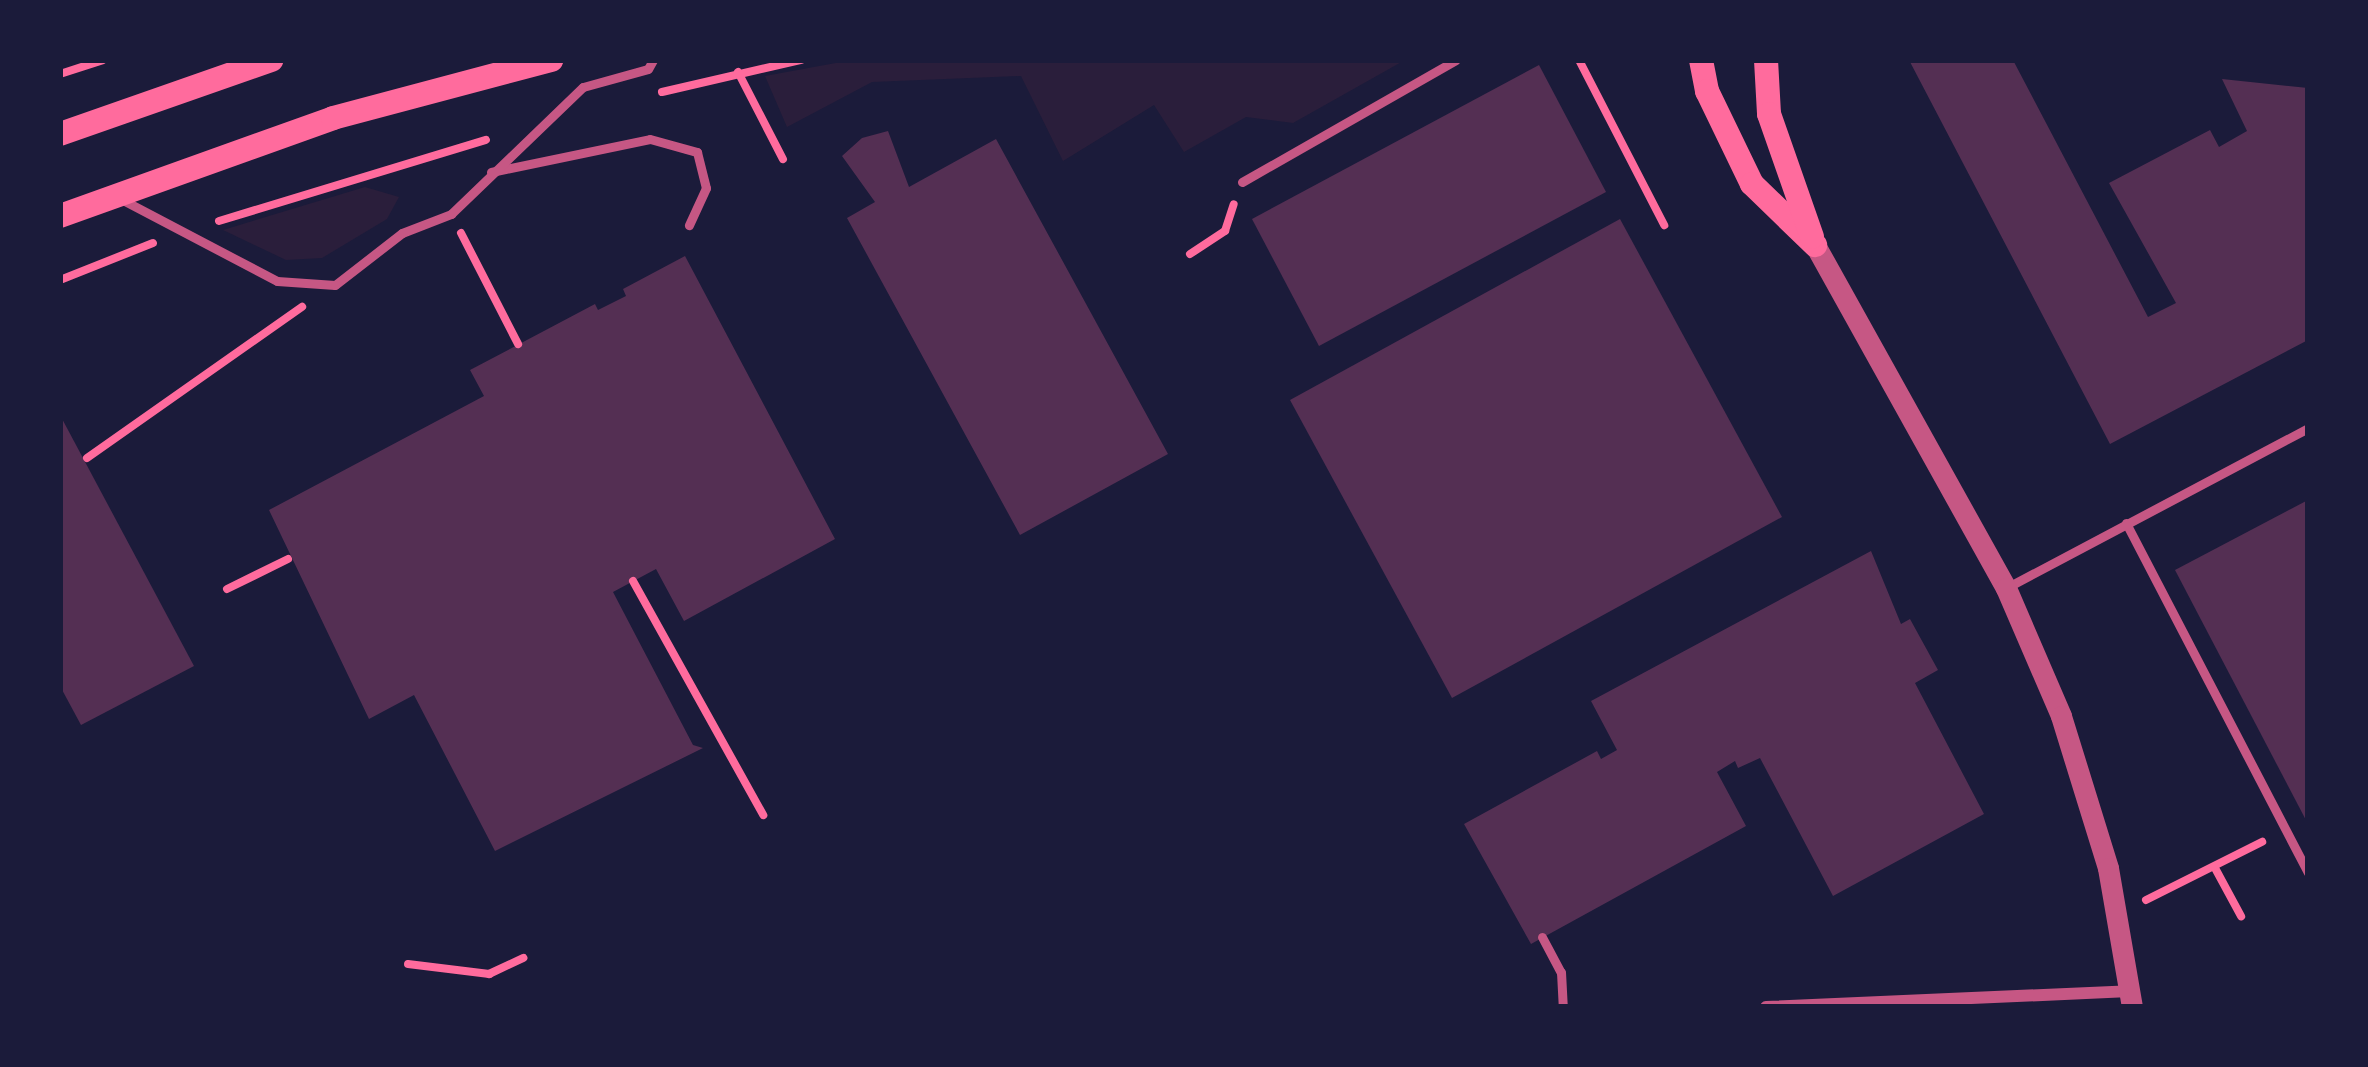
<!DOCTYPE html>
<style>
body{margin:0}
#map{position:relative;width:2368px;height:1067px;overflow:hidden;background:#1b1b3a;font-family:"PT Serif",serif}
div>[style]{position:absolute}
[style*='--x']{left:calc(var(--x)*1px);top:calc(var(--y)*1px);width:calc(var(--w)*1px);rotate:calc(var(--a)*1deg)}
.green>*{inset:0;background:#2a1e3b}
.building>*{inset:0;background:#542f53}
.path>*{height:8px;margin:-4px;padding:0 4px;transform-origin:4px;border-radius:4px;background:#ff6b9d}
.service>*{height:9px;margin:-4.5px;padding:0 4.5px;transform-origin:4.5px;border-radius:4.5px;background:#c65784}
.minor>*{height:12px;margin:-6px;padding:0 6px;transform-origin:6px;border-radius:6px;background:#c65784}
.tertiary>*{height:21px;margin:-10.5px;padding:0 10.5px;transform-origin:10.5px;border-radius:10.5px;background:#c65784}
.secondary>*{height:24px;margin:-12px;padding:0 12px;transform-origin:12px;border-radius:12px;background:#ff6b9d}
span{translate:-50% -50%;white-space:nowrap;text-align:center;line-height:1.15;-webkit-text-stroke:12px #1b1b3a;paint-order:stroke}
.frame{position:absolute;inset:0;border:63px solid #1b1b3a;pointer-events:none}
</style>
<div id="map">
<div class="green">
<div style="clip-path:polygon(852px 60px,1405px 60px,1293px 123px,1246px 117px,1184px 152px,1154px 105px,1063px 161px,1021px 76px,872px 82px,787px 127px,765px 76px)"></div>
<div style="clip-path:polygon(365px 187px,399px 197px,387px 219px,322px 258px,286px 260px,223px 230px)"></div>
</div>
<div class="building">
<div style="clip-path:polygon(1909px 60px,2014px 62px,2148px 317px,2176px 303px,2109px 183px,2210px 130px,2219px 147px,2247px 131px,2222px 79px,2308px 88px,2308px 340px,2110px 444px)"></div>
<div style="clip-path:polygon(1539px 65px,1606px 192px,1319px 346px,1252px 219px)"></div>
<div style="clip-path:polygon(888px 131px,909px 187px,996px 139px,1168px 454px,1020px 535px,847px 218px,875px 202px,842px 156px,862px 138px)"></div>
<div style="clip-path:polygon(1620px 219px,1782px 517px,1452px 698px,1290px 400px)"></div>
<div style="clip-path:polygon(685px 256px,835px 539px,684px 621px,656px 569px,613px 592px,693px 745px,703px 748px,495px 851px,414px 695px,369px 719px,269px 510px,484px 396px,470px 370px,595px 304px,598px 310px,626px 296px,623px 289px)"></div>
<div style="clip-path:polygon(60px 415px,194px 666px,81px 725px,60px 686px)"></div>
<div style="clip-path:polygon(2308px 500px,2308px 824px,2175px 570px)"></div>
<div style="clip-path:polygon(1871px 551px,1901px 624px,1910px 619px,1938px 670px,1915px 683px,1984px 814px,1833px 896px,1760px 758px,1738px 768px,1735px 761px,1717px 772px,1746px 826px,1531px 944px,1464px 824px,1597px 751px,1601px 759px,1617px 750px,1591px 701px)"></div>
</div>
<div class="path">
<div style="--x:1579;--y:60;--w:186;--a:62.7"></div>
<div style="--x:738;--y:72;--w:98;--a:62.7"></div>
<div style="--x:60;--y:74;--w:45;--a:-18"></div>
<div style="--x:662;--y:92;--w:143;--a:-13"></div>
<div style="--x:219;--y:221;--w:279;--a:-16.9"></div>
<div style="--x:461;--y:233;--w:125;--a:62.8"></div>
<div style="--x:1190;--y:254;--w:42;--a:-33.3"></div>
<div style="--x:1225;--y:231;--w:28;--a:-72"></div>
<div style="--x:60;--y:280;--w:100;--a:-21.7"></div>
<div style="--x:87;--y:458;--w:263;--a:-35.1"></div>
<div style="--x:633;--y:581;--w:268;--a:60.9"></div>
<div style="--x:227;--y:589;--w:68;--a:-26.2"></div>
<div style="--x:2215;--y:868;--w:55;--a:61.6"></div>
<div style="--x:2146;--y:900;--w:130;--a:-26.6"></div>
<div style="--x:408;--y:964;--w:82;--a:7"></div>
<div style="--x:489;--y:974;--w:38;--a:-25"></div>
</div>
<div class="service">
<div style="--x:491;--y:172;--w:162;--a:-11.7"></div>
<div style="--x:650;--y:139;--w:49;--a:15.5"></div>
<div style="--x:697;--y:152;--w:37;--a:76"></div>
<div style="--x:706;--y:188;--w:41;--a:114.7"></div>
<div style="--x:1242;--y:182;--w:246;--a:-29.7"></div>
<div style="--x:119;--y:198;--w:178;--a:27.7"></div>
<div style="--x:277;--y:281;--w:58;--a:3.9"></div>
<div style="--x:335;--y:285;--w:85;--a:-37.8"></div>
<div style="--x:402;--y:233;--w:53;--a:-21.2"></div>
<div style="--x:451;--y:214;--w:183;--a:-43.9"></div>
<div style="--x:583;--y:87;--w:67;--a:-15.5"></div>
<div style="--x:648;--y:69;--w:10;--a:-61"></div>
<div style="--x:2126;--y:523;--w:394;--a:62.5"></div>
<div style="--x:2006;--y:588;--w:342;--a:-27.9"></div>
<div style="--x:1542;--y:937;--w:40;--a:62"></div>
<div style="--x:1561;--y:972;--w:35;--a:87"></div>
</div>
<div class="minor">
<div style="--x:1766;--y:1007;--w:364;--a:-2.5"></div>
</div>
<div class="tertiary">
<div style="--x:1815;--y:245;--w:393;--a:60.9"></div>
<div style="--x:2006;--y:588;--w:139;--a:66.7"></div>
<div style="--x:2061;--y:716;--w:159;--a:72.8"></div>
<div style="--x:2108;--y:868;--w:141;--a:80.2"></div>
</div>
<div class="secondary">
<div style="--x:1701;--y:60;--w:32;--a:79"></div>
<div style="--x:1707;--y:91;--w:103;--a:64.2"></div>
<div style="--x:1752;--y:184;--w:88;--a:44.1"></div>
<div style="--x:1766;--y:60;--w:54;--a:86.8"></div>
<div style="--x:1769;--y:114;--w:130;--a:70.7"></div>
<div style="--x:60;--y:134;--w:224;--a:-19.3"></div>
<div style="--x:60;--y:216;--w:290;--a:-19.7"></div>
<div style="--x:333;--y:118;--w:226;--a:-14.9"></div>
</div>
<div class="frame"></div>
</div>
